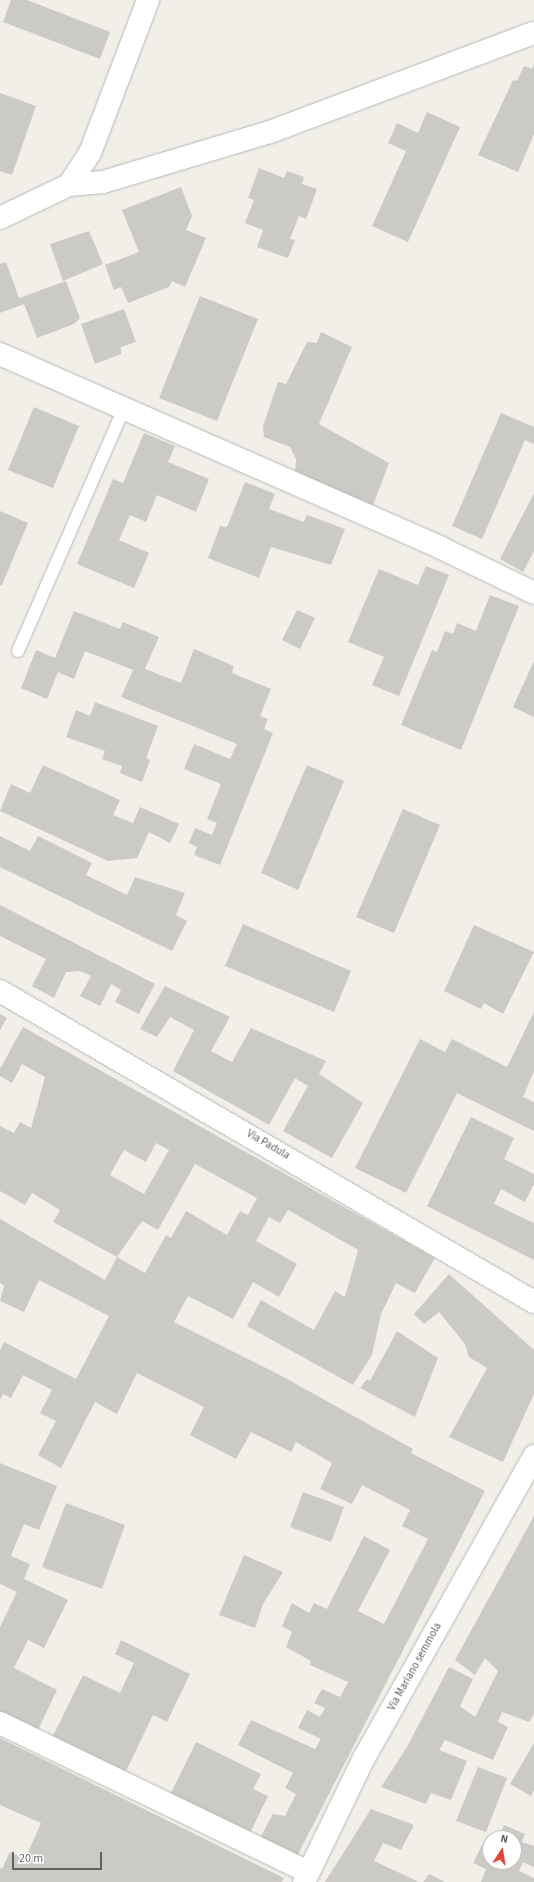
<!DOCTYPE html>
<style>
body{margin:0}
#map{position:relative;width:534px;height:1882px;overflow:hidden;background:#f1efe8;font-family:"Source Sans 3",sans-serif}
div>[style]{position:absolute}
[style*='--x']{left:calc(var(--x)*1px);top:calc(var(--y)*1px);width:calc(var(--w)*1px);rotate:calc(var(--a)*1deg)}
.building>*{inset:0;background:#cccac5}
.roads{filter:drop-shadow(0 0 1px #b5b8bc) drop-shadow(0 0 1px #b5b8bc)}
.service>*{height:12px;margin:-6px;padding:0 6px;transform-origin:6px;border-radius:6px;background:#fff}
.minor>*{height:22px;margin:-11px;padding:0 11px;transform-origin:11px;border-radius:11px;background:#fff}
span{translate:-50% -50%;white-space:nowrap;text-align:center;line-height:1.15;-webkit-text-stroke:3px #fff;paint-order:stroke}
.street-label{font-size:11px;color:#5f6368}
.north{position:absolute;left:482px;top:1830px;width:40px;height:40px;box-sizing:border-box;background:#fff;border:1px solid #bfc1c3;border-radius:50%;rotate:12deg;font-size:11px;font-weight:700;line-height:16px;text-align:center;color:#5f6368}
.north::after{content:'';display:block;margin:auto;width:14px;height:18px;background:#ea4335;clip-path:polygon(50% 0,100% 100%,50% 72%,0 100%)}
.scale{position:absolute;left:12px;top:1852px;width:90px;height:18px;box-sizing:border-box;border:2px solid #5f6368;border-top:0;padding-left:5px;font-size:12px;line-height:14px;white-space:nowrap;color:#5f6368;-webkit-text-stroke:3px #fff;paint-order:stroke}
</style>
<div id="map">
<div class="building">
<div style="clip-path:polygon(11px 0,27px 0,110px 32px,100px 59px,3px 22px)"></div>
<div style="clip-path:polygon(534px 64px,534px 134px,518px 172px,478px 155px,513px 80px,517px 81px,524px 66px,532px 69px)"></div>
<div style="clip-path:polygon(0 93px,36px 106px,12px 175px,0 171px)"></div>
<div style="clip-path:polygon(427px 112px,460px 127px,408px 242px,372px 226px,406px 151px,388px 143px,397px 123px,418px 133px)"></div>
<div style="clip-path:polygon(259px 168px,284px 178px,287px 171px,304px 177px,302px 184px,317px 189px,306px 219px,299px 216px,290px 239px,295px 240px,288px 258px,257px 247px,263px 230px,245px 223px,254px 200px,248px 198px)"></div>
<div style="clip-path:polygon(181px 187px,192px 216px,186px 230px,206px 238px,185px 287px,172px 281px,169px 287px,128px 303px,121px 287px,114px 290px,105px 265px,139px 252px,122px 210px)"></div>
<div style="clip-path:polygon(89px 231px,103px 264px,63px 281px,50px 244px)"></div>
<div style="clip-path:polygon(6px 262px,19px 298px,66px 281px,80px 318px,74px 324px,37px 338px,24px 304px,0 313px,0 264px)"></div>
<div style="clip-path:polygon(200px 296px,258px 319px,217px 421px,159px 398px)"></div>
<div style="clip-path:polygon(124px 309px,136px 342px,121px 347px,121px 354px,95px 364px,81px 324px)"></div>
<div style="clip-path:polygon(321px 332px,352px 347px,319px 424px,389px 463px,372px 508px,295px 474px,296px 459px,290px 447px,264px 437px,263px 426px,278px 382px,286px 384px,307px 342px,317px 343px)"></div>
<div style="clip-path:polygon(34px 407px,79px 426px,53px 488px,8px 470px)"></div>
<div style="clip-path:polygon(501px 413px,534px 427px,534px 444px,525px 440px,482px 539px,452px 526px)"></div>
<div style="clip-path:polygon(144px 433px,175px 446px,168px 462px,209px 479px,196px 512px,157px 495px,146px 522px,130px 515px,119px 540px,149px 553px,134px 588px,77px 564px,113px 479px,123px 483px)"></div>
<div style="clip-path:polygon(245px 482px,275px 494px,269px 509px,304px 522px,307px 515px,345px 529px,331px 565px,271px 547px,259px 578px,208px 558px,220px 526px,227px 527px)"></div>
<div style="clip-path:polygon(534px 493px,534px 551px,523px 572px,500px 559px)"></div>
<div style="clip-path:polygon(0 511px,28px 523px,2px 585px,0 585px)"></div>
<div style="clip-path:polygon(426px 566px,449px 575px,399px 696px,372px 685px,384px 657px,348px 642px,379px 569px,418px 585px)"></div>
<div style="clip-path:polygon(490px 595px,519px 606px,461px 750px,401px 725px,432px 650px,437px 652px,445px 631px,453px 634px,457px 623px,476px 631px)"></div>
<div style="clip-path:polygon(297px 610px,315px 618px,300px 649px,282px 640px)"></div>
<div style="clip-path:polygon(74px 611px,120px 629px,123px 622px,159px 637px,145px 669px,181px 683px,194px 649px,234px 666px,232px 673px,271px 689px,260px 716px,268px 719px,264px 729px,273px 733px,220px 865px,194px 855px,197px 847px,189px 843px,195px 828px,212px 835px,217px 823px,207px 819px,221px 784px,184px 769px,194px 744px,230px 759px,237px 744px,121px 697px,133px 670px,85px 651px,74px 679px,58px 672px,47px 699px,21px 688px,36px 650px,55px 658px)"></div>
<div style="clip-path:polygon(534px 661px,534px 717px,513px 707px)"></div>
<div style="clip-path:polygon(95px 702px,158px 726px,146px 758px,150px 760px,142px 782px,120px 773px,122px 766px,102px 759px,105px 751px,66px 737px,76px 710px,90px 716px)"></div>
<div style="clip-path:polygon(43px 765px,120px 800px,113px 815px,133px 823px,140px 807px,179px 824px,170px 843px,149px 832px,137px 858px,108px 861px,0 811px,11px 784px,30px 793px)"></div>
<div style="clip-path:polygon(307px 765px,344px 781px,298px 890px,261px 873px)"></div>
<div style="clip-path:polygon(403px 809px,440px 825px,394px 933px,356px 917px)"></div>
<div style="clip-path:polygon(0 836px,30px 851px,38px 836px,92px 863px,86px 875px,127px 895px,135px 877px,185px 893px,176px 915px,187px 921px,172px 951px,0 867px)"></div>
<div style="clip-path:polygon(0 905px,155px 984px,139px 1014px,115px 1002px,121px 990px,111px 984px,100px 1006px,80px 996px,91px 976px,80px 971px,66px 972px,54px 998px,32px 986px,46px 959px,0 936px)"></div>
<div style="clip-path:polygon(243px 924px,351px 971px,334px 1012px,225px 966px)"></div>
<div style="clip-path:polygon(474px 925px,534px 952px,503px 1014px,484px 1003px,481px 1009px,444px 991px)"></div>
<div style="clip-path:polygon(165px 986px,230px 1017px,211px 1051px,232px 1062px,251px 1028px,326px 1061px,319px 1074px,363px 1103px,332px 1158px,283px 1131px,308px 1086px,295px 1078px,269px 1125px,173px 1071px,194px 1030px,170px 1017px,157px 1037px,140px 1029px)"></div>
<div style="clip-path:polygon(534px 1012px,534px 1071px,523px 1097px,534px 1102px,534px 1131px,457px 1093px,406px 1193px,355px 1168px,420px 1039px,445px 1052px,452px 1039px,507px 1067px)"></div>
<div style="clip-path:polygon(0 1014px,7px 1018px,0 1030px)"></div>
<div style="clip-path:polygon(evenodd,23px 1027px,435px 1258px,415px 1293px,396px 1283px,381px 1314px,372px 1355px,353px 1385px,247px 1326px,261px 1300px,314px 1330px,335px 1291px,345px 1297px,358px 1250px,288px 1210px,280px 1223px,269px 1217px,256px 1241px,297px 1264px,279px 1297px,253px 1282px,233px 1319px,188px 1296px,174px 1322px,278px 1374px,413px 1449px,411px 1453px,485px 1491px,297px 1856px,260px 1838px,273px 1814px,285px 1816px,296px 1794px,285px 1788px,293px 1773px,238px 1745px,251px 1720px,315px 1749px,321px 1739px,298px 1728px,307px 1710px,320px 1717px,325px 1708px,314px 1703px,322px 1689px,340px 1697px,348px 1682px,310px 1665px,311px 1661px,286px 1647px,292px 1632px,282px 1626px,292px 1603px,309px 1613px,314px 1603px,327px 1609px,364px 1536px,390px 1550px,358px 1611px,384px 1624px,428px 1539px,402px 1526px,410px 1510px,362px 1485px,352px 1504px,320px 1489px,332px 1463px,296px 1442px,291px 1452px,251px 1432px,236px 1459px,190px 1435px,204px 1407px,137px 1373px,117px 1414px,95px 1402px,61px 1468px,38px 1455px,56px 1421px,40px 1413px,52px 1390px,23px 1375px,11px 1398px,3px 1394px,0 1400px,0 1351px,4px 1342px,76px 1379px,109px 1316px,39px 1280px,24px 1312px,0 1301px,4px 1286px,0 1283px,0 1219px,105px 1280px,117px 1257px,145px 1273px,166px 1235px,171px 1238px,186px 1211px,227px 1235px,240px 1211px,248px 1215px,257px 1198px,195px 1164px,158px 1230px,142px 1221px,117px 1257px,53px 1222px,60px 1210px,32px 1193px,25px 1205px,0 1191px,0 1126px,14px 1133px,20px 1122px,31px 1128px,45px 1077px,22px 1064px,12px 1083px,0 1076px,0 1069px,23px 1027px,156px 1143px,169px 1150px,144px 1194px,110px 1175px,124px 1150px,146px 1162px,156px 1143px)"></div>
<div style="clip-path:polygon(471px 1117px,514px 1138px,504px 1159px,534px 1174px,534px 1184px,525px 1202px,501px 1189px,494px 1204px,534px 1223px,534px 1260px,427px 1206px)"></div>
<div style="clip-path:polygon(449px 1274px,534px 1350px,534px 1394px,503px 1462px,449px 1437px,487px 1368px,469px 1357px,465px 1344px,439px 1312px,424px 1324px,414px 1314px)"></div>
<div style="clip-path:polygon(397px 1331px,438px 1358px,415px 1417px,360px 1388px,367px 1379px,370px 1381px)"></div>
<div style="clip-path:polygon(0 1463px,57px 1486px,39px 1530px,24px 1524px,11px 1556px,30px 1564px,24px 1579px,68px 1600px,44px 1648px,28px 1640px,14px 1668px,57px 1690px,38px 1730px,0 1712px,0 1627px,17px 1592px,0 1584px)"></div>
<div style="clip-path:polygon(303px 1492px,344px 1507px,331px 1542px,290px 1527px)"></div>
<div style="clip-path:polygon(66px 1503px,125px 1525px,102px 1589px,42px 1567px)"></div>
<div style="clip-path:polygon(534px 1516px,534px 1714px,529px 1722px,502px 1712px,498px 1722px,508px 1727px,493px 1760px,445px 1740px,439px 1750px,467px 1761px,451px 1800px,431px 1793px,426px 1804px,381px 1787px,407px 1747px,449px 1667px,473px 1679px,460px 1706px,475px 1717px,498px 1671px,485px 1658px,475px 1675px,455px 1660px)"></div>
<div style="clip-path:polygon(244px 1555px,283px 1572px,263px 1604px,255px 1628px,219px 1615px)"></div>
<div style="clip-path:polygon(121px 1640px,190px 1674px,167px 1722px,153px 1715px,125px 1773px,52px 1738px,83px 1675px,120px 1693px,134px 1663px,115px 1654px)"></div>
<div style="clip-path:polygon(0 1738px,284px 1878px,282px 1882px,0 1882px,0 1868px,2px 1869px,10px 1852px,25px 1859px,41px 1823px,0 1805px)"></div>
<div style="clip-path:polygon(196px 1742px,261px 1774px,253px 1789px,268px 1796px,250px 1833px,170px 1795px)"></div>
<div style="clip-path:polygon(534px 1743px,534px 1790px,531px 1796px,510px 1784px)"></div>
<div style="clip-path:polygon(478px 1767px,507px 1778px,486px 1832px,456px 1821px)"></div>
<div style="clip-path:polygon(371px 1809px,414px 1825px,401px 1850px,383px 1843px,374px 1861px,419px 1882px,325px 1882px)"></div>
<div style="clip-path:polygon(504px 1825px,525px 1834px,522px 1842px,534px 1846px,534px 1867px,523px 1862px,519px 1871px,534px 1878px,534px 1882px,481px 1882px,486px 1869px,473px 1863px,482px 1845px,490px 1848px,490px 1862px,514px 1862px,514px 1838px,499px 1838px)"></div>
<div style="clip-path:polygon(429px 1874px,445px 1882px,423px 1882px)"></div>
</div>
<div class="roads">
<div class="service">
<div style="--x:18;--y:651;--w:265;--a:-66.4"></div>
</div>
<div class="minor">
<div style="--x:69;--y:185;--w:34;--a:-5"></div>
<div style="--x:103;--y:182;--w:174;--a:-16.7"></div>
<div style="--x:270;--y:132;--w:282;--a:-20.6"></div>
<div style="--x:0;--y:218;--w:76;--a:-25.6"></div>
<div style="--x:69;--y:185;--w:38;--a:-57"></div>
<div style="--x:90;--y:153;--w:164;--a:-69.2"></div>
<div style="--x:0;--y:354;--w:482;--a:23.7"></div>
<div style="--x:441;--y:548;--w:103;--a:25.8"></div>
<div style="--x:0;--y:991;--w:618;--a:30.22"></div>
<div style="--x:0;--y:1723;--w:342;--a:25.8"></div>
<div style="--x:304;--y:1882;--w:138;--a:-64.2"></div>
<div style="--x:364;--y:1758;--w:347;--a:-60.6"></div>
</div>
</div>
<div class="street-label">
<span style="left:268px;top:1145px;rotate:30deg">Via Padula</span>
<span style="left:415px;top:1667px;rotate:-61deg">Via Mariano semmola</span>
</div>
<div class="north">N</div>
<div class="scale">20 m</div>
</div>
